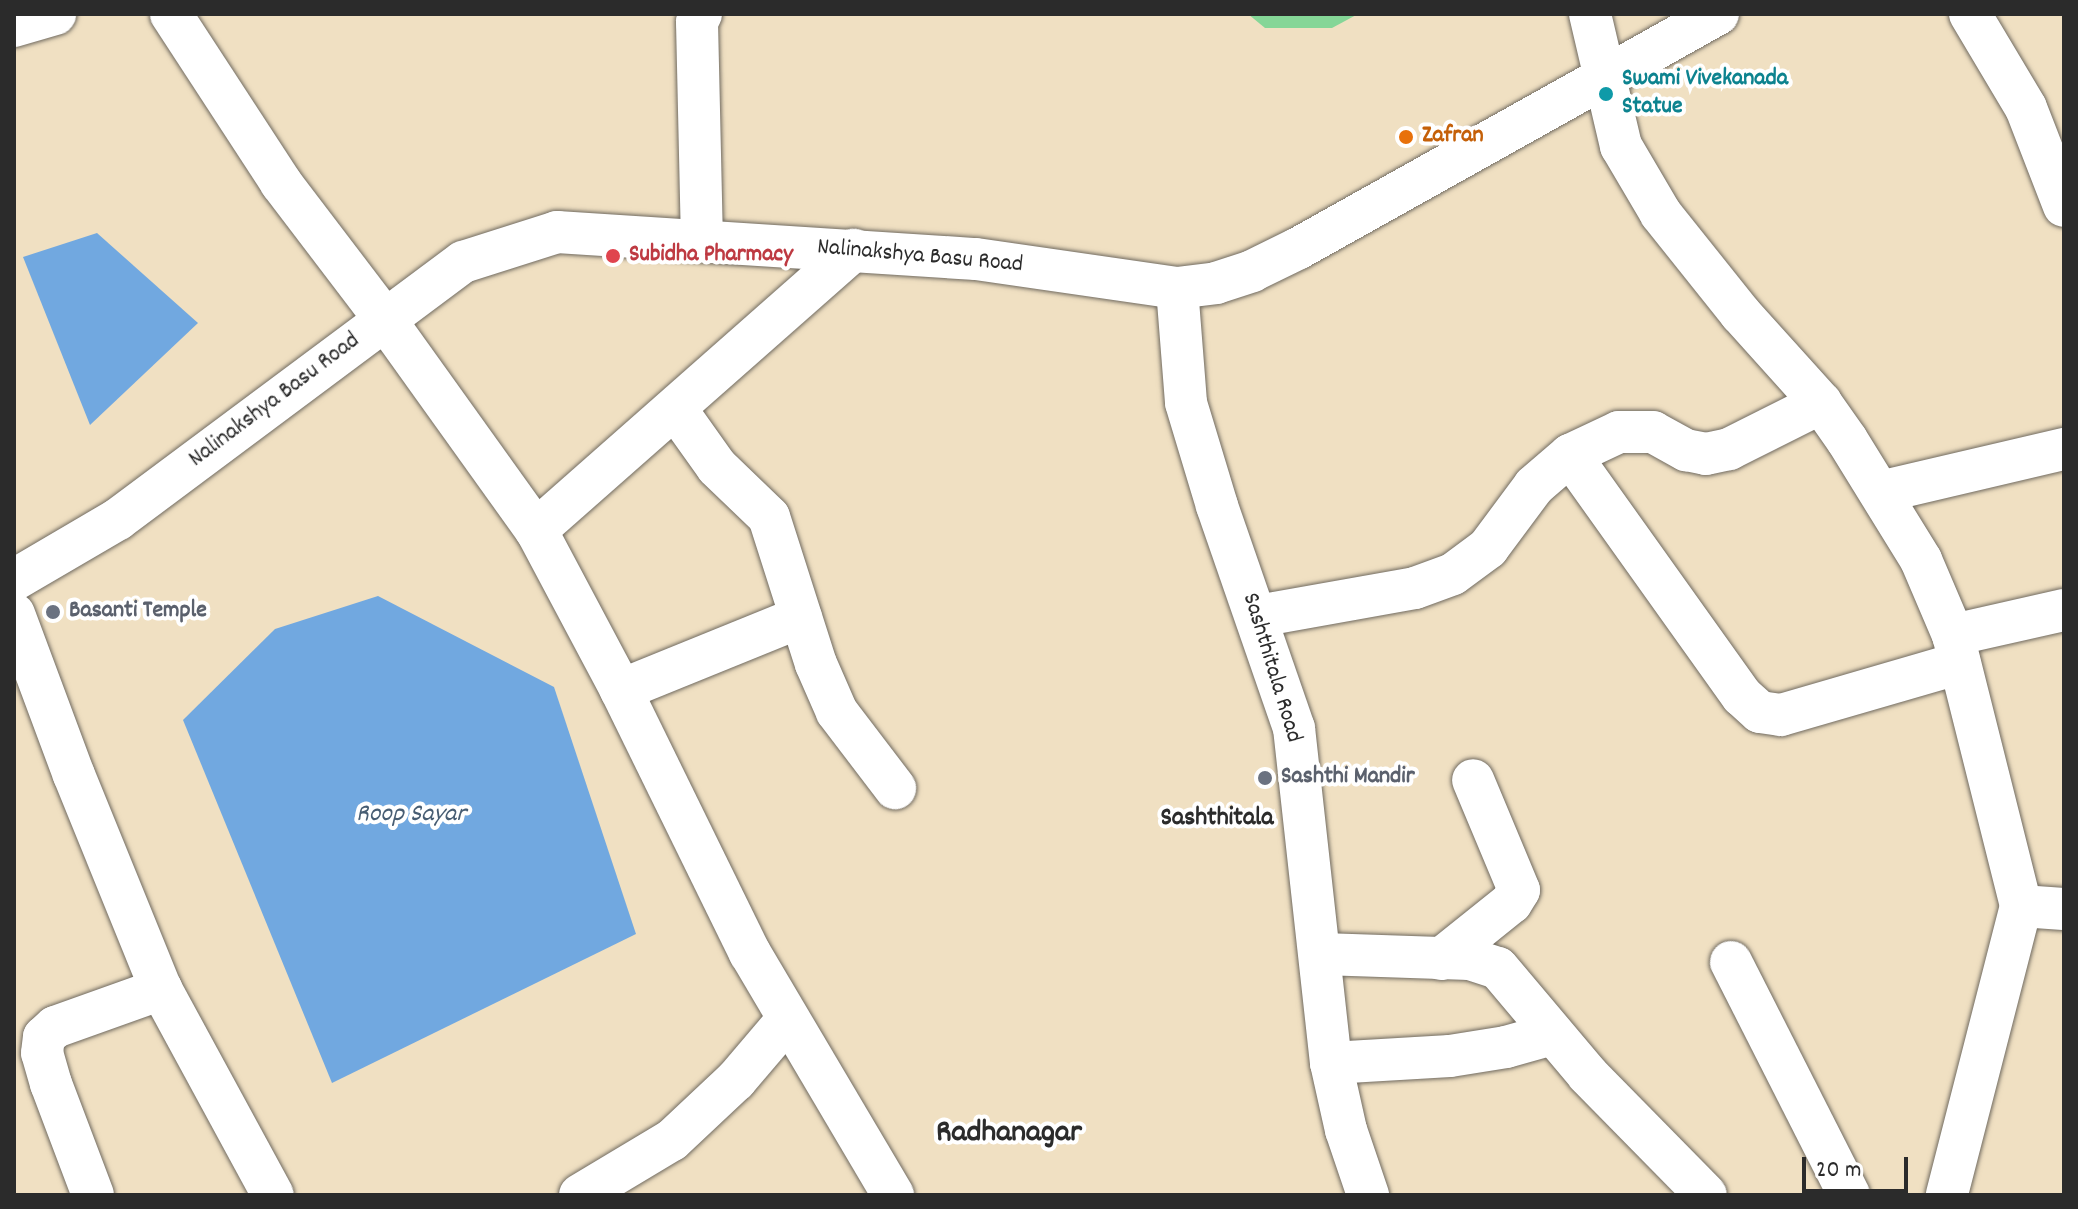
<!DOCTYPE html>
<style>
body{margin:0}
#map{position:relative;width:2078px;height:1209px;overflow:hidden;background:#f0e0c2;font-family:Dekko,sans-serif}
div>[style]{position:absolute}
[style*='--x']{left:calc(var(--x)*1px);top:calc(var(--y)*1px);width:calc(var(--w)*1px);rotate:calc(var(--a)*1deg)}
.green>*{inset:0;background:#85d697}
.water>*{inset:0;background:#71a8e0}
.roads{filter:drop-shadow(0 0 2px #706a60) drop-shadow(0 0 2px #706a60)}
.minor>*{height:42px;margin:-21px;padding:0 21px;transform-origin:21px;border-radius:21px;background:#fff}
.dots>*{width:22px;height:22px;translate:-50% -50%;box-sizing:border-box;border:4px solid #fff;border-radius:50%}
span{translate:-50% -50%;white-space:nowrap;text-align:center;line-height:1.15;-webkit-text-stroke:8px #fff;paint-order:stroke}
.culture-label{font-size:24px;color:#0d838f;font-weight:700}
.left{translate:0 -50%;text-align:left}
.food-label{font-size:24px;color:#c56008;font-weight:700}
.health-label{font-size:24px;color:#be3a42;font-weight:700}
.street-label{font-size:24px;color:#2b2b2b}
.worship-label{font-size:24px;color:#5b616d;font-weight:700}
.water-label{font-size:26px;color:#475d73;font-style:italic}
.neighbourhood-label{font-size:26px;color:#2b2b2b;font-weight:700}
.district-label{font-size:32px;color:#2b2b2b;font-weight:700}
.frame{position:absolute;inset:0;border:16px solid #2b2b2b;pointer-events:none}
.scale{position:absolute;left:1802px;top:1157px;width:106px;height:36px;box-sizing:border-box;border:4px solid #2b2b2b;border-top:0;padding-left:10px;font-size:24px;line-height:28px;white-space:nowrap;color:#2b2b2b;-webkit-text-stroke:6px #fff;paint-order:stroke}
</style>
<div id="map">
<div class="green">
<div style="clip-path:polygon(1248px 14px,1358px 14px,1332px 28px,1265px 28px)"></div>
</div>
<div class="water">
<div style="clip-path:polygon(97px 233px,198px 323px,90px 425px,23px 257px)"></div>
<div style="clip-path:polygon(378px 596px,554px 687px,636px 934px,332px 1083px,183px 720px,275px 629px)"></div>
</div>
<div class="roads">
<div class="minor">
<div style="--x:171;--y:14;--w:202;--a:56.9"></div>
<div style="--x:281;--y:183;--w:170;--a:52.7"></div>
<div style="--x:384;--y:318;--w:261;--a:54.4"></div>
<div style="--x:536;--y:530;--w:181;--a:62"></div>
<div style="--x:621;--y:690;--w:293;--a:63.9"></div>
<div style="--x:750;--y:953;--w:281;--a:59.4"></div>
<div style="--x:701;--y:14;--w:9;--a:117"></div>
<div style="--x:697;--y:22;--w:218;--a:88.7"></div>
<div style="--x:1590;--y:14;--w:136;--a:76.8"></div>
<div style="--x:1621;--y:146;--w:79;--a:59.5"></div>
<div style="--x:1661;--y:214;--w:127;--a:51.4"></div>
<div style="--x:1740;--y:313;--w:121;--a:48"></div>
<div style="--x:1821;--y:403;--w:45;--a:54.9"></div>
<div style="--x:1847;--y:440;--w:141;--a:58.3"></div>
<div style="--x:1921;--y:560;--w:82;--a:66.9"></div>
<div style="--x:1953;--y:635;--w:279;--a:75.9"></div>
<div style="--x:2021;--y:906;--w:298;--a:104.4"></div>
<div style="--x:1970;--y:14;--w:109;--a:59.2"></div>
<div style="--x:2026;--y:108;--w:105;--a:68.8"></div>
<div style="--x:14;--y:26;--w:43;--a:-16.3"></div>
<div style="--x:1177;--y:288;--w:115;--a:85.5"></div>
<div style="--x:1186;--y:403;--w:108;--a:73.2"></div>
<div style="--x:1217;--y:506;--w:235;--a:70.9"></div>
<div style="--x:1294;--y:728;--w:337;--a:83.7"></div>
<div style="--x:1331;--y:1063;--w:69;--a:77.4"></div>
<div style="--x:1346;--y:1130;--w:69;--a:71.3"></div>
<div style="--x:675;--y:408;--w:72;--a:54.6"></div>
<div style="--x:717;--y:467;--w:72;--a:43.9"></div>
<div style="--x:769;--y:517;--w:154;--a:72.3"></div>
<div style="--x:816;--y:664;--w:52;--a:66.4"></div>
<div style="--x:837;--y:712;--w:96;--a:52.7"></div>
<div style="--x:1570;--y:455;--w:296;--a:54.5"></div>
<div style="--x:1742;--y:696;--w:24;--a:42"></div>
<div style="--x:1760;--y:712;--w:21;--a:8"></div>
<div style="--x:1781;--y:715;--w:186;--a:-16.2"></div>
<div style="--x:1880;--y:492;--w:189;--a:-13.2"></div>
<div style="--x:536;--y:530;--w:424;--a:-41.4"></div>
<div style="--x:14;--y:580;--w:121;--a:-30.4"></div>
<div style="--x:118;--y:519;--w:430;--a:-36.7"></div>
<div style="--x:463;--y:262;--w:99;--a:-17.7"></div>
<div style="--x:557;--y:232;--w:420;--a:3.7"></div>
<div style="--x:976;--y:259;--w:203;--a:8.2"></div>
<div style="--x:1177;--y:288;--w:39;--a:-7"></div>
<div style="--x:1216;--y:283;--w:38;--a:-18"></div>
<div style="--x:1252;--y:271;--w:52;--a:-26.1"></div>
<div style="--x:1299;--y:248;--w:480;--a:-29.2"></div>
<div style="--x:14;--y:614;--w:172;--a:69.6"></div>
<div style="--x:74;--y:775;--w:231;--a:67.9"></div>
<div style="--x:161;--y:989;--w:234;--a:61.5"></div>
<div style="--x:1258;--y:616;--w:159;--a:-10.1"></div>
<div style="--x:1415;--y:588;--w:40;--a:-20.2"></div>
<div style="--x:1453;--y:574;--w:44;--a:-36.6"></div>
<div style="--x:1488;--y:548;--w:77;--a:-53.4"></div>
<div style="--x:1534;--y:486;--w:48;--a:-40.7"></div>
<div style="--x:1570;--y:455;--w:54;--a:-25.1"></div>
<div style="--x:1619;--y:432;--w:34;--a:0"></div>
<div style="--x:1653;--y:432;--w:38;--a:29"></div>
<div style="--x:1686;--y:450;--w:20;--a:11"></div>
<div style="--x:1706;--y:454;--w:24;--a:-12"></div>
<div style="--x:1729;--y:449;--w:103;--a:-26.6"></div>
<div style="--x:1953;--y:635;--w:114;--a:-12.7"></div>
<div style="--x:621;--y:690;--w:194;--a:-22.1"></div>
<div style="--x:2021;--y:906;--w:43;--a:4"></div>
<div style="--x:1322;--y:954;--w:148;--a:1.9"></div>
<div style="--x:1470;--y:959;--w:29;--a:18"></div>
<div style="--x:1498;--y:968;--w:140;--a:49.9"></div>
<div style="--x:1588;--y:1075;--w:168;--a:45.5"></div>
<div style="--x:1441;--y:959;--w:90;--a:-38.7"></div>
<div style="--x:1511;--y:903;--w:15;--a:-58"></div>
<div style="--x:1519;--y:890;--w:119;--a:-112.7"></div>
<div style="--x:1731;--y:962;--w:261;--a:63.1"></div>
<div style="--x:1331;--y:1063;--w:119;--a:-3.4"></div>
<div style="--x:1450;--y:1056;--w:57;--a:-9.1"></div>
<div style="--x:1506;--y:1047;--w:48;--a:-15.8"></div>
<div style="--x:93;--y:1195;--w:119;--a:-110.7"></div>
<div style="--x:51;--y:1084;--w:32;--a:-106"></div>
<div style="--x:42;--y:1053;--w:16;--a:-83"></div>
<div style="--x:44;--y:1037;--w:15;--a:-42"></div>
<div style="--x:55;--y:1027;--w:113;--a:-19.7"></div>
<div style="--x:580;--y:1195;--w:107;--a:-30.9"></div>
<div style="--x:672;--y:1140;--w:88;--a:-43.2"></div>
<div style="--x:736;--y:1080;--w:80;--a:-49.6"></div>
</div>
</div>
<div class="dots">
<div style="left:1606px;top:94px;background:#0f9aa8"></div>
<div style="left:1406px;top:137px;background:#e8710a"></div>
<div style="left:613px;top:256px;background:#e0444e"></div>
<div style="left:53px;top:612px;background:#6b7280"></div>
<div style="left:1265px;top:778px;background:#6b7280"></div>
</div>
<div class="culture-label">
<span class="left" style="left:1622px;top:94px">Swami Vivekanada<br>Statue</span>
</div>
<div class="food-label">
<span class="left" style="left:1422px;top:137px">Zafran</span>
</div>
<div class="health-label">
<span class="left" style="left:629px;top:256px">Subidha Pharmacy</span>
</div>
<div class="street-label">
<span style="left:920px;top:257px;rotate:5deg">Nalinakshya Basu Road</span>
<span style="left:275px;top:401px;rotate:-37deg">Nalinakshya Basu Road</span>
<span style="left:1271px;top:668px;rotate:73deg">Sashthitala Road</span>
</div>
<div class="worship-label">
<span class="left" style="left:69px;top:612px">Basanti Temple</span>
<span class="left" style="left:1281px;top:778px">Sashthi Mandir</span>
</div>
<div class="water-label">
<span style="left:411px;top:815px">Roop Sayar</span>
</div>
<div class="neighbourhood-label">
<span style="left:1217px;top:819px">Sashthitala</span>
</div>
<div class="district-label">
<span style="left:1009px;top:1134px">Radhanagar</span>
</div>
<div class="frame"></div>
<div class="scale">20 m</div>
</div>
